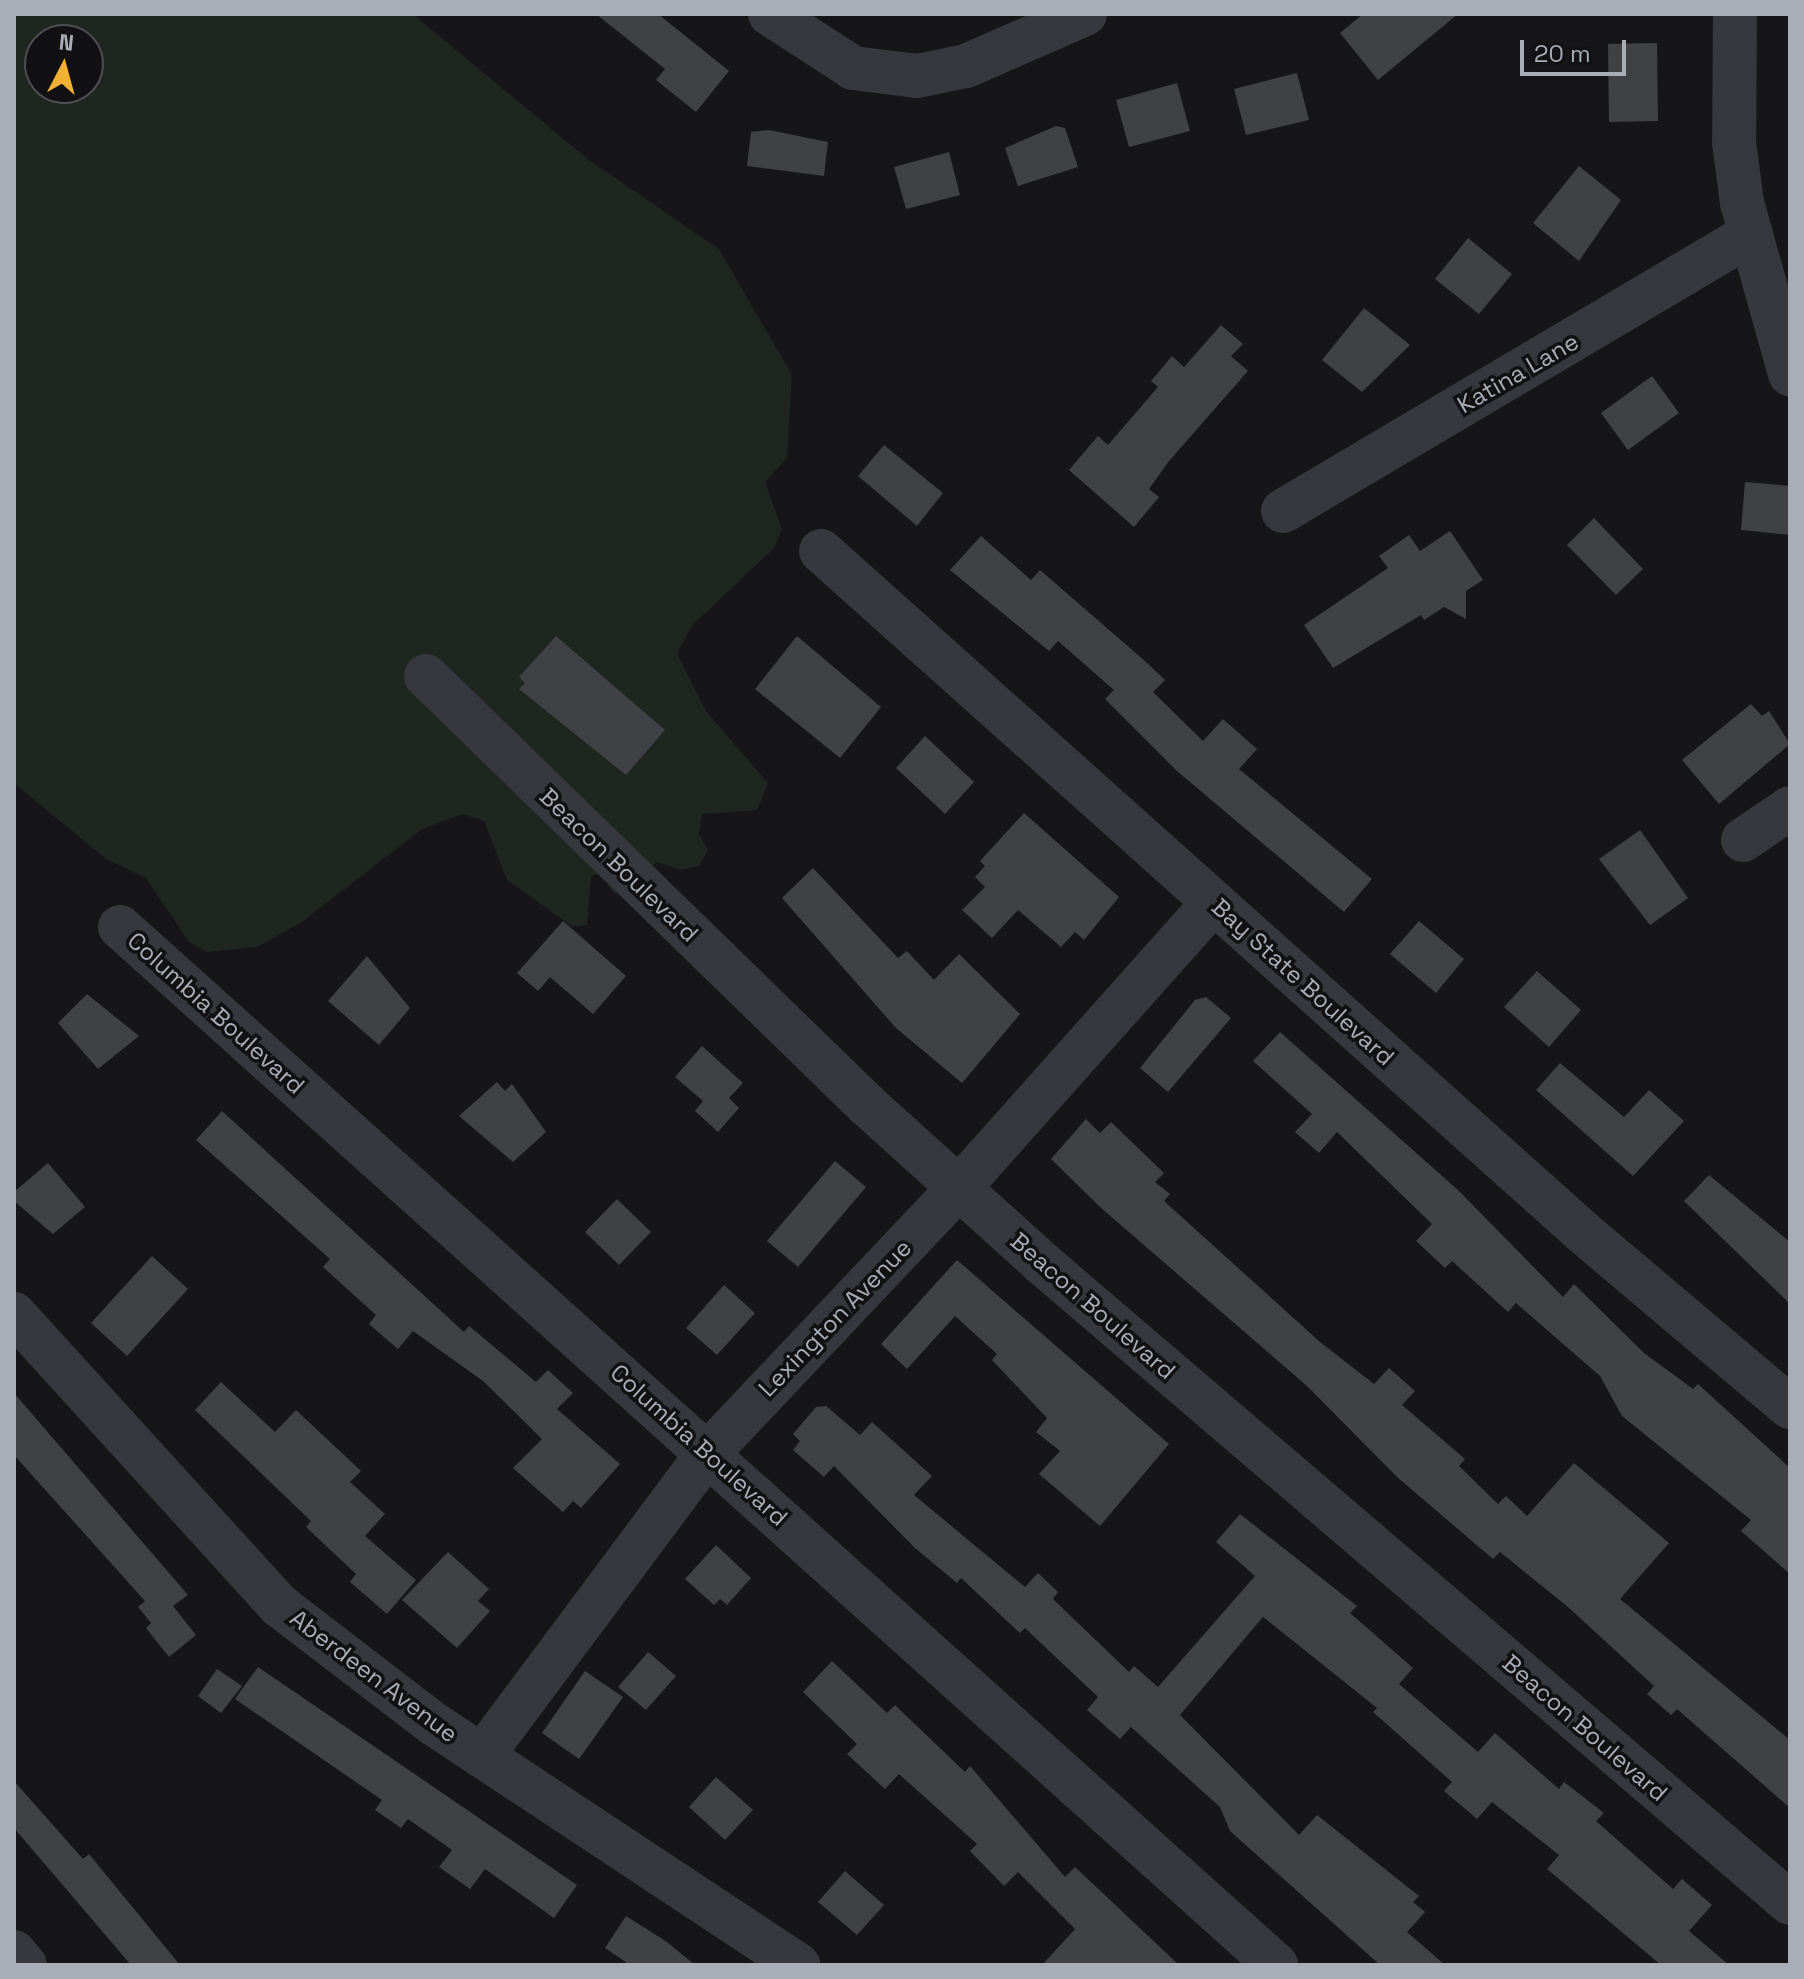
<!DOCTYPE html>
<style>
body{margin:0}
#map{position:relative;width:1804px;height:1979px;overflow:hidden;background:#161618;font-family:"Space Grotesk",sans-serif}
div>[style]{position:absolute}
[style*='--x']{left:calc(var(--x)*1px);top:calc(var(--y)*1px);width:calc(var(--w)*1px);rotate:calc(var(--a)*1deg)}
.green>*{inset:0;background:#1e261f}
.building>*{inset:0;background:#404145}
.minor>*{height:44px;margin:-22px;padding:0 22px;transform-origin:22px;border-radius:22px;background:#37383d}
span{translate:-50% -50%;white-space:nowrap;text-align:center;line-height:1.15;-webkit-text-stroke:7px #111113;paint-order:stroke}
.street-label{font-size:24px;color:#a8adb8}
.frame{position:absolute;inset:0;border:16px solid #a8adb8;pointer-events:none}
.north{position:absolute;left:24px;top:24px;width:80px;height:80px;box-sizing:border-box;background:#111113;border:2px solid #4d4f55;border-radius:50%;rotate:6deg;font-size:22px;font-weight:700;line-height:32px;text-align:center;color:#a8adb8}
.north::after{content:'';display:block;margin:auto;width:28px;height:36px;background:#f2b134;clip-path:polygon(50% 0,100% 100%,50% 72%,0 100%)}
.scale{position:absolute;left:1520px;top:40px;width:106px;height:36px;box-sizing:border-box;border:4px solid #a8adb8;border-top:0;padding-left:10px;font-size:24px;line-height:28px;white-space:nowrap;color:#a8adb8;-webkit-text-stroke:6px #111113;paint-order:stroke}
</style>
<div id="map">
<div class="green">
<div style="clip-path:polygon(evenodd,14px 14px,413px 14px,589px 160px,719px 249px,792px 375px,787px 458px,765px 482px,782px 529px,774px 548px,692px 626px,677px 653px,706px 711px,768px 783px,757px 810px,702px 814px,699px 834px,708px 850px,699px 866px,680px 870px,657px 862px,614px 894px,601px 873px,591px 876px,587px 925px,573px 927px,507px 880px,484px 821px,463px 814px,422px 829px,302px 922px,257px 947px,206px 952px,189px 942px,146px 878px,106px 859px,14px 783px,14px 14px,40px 40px,88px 40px,88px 88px,40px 88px,40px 40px)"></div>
</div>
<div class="building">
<div style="clip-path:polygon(596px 14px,658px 14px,729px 71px,696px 112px,656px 80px,665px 69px)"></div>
<div style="clip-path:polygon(1363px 14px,1458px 14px,1378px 80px,1340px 33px)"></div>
<div style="clip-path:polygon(1657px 43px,1658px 121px,1609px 122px,1608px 44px)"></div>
<div style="clip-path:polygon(1297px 73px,1309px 120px,1246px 135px,1234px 89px)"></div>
<div style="clip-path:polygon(1177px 83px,1190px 131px,1129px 147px,1116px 100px)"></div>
<div style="clip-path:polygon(1056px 126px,1065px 128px,1078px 167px,1018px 186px,1005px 148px)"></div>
<div style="clip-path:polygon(769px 130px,828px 142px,824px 176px,747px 166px,751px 132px)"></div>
<div style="clip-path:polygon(949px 152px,960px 195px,906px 209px,894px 167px)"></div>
<div style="clip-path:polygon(1579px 166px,1621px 200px,1579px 261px,1533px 223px)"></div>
<div style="clip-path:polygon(1468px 238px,1512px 274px,1479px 314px,1435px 279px)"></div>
<div style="clip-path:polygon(1364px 308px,1410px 345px,1362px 392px,1322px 360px)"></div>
<div style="clip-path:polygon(1221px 325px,1243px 344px,1231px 356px,1248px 371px,1169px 461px,1149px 489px,1159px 497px,1134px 527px,1069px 470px,1098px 436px,1108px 445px,1158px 387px,1151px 381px,1172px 356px,1184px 367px)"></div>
<div style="clip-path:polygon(1652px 376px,1679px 413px,1628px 450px,1601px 413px)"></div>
<div style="clip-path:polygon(884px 445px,943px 493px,917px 526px,858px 476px)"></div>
<div style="clip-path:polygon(1745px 482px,1790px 486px,1790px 535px,1741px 530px)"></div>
<div style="clip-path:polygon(1594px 518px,1643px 569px,1616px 595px,1567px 545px)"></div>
<div style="clip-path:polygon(1450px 531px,1483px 580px,1466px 591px,1466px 619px,1444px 607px,1424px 620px,1421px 615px,1333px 668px,1304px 625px,1388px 568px,1379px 556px,1409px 535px,1420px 551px)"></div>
<div style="clip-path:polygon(981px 536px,1031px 580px,1040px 570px,1146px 662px,1165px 680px,1153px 692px,1203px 741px,1223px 719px,1257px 749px,1239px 769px,1372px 879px,1344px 912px,1177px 771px,1105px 699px,1114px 690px,1058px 641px,1049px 651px,950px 570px)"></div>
<div style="clip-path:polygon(556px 636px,665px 730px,626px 775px,519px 689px,525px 683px,519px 677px)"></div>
<div style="clip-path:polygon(797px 636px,881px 707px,840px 758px,755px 689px)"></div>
<div style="clip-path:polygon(1751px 704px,1762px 716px,1769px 711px,1790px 744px,1719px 804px,1682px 760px)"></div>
<div style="clip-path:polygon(925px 736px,974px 782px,945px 814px,896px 768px)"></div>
<div style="clip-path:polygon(1024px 813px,1119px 897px,1084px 940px,1075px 932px,1061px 947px,1018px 910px,992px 938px,962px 910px,985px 887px,975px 877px,985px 866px,980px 861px)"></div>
<div style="clip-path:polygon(1640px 830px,1688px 898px,1650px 925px,1599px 859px)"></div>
<div style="clip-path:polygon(813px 868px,898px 958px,907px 951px,934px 980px,959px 954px,1020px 1014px,962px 1083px,896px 1028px,782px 898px)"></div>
<div style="clip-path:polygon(563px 921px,626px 976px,593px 1014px,550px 977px,538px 991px,517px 973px)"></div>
<div style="clip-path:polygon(1419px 921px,1464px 959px,1436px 993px,1390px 954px)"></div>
<div style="clip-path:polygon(367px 956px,410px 1008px,379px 1045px,328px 1001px)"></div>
<div style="clip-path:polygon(1537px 971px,1581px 1010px,1549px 1047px,1504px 1007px)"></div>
<div style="clip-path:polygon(87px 994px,139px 1036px,98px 1069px,58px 1023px)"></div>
<div style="clip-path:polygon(1206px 997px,1231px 1018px,1168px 1092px,1140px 1068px,1195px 1000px)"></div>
<div style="clip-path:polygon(1280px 1032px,1459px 1191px,1563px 1297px,1574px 1284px,1644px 1353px,1693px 1389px,1698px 1384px,1790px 1468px,1790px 1574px,1741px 1531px,1751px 1520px,1622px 1416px,1600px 1376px,1516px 1303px,1508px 1312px,1452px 1261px,1445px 1268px,1416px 1241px,1432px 1224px,1337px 1132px,1319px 1153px,1295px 1132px,1312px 1114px,1253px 1061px)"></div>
<div style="clip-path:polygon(702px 1046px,743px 1083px,729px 1098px,739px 1108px,718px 1132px,695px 1111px,703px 1101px,675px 1077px)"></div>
<div style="clip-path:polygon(1560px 1063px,1624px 1117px,1649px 1090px,1684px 1121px,1633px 1176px,1536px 1090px)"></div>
<div style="clip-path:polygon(497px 1082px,505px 1091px,512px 1084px,546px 1132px,513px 1162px,459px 1116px)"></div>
<div style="clip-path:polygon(222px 1111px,464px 1332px,469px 1326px,536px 1382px,548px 1370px,573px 1393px,557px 1409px,620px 1464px,581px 1508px,573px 1501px,563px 1512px,513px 1468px,542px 1439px,483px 1381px,413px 1331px,398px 1349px,369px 1324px,376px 1315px,323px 1267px,330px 1259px,196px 1140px)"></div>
<div style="clip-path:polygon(1086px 1119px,1100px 1133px,1111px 1122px,1164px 1173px,1155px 1182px,1170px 1194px,1164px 1201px,1320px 1342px,1374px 1384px,1389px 1368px,1415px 1391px,1402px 1405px,1465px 1459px,1459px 1466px,1498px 1504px,1506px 1496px,1527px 1516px,1574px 1463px,1669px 1543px,1620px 1599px,1790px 1740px,1790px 1808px,1677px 1709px,1671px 1715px,1647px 1694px,1654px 1686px,1568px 1607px,1500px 1552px,1493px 1559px,1397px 1477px,1307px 1386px,1100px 1207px,1051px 1159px)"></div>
<div style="clip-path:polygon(835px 1161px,866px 1187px,798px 1267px,767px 1241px)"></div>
<div style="clip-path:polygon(48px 1163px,85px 1207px,53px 1234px,14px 1201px,14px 1192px)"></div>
<div style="clip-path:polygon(1709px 1175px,1790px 1242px,1790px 1304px,1684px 1201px)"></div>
<div style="clip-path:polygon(617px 1199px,651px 1232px,619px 1265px,585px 1232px)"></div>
<div style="clip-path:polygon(152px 1256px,188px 1289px,127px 1356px,91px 1323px)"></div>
<div style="clip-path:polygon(957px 1260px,1169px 1444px,1100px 1526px,1039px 1474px,1060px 1451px,1036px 1432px,1047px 1418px,992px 1360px,997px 1354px,955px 1316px,907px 1369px,881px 1344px)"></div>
<div style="clip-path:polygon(724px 1285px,755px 1313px,717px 1355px,686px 1328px)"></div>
<div style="clip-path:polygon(221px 1382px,275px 1432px,296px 1410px,361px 1471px,350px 1482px,385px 1514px,365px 1536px,416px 1580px,387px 1614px,350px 1582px,356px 1574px,306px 1527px,311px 1521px,195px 1410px)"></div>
<div style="clip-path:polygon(14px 1393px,188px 1595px,173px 1606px,196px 1635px,169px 1657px,146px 1628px,151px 1623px,138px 1607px,145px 1601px,14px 1455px)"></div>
<div style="clip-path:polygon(826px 1406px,860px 1435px,872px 1422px,932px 1476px,914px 1495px,1025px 1587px,1038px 1573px,1058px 1592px,1053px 1599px,1129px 1672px,1134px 1666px,1158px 1687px,1255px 1576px,1216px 1542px,1240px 1514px,1357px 1606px,1350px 1613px,1413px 1668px,1399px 1684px,1478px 1752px,1495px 1733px,1559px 1789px,1564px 1782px,1604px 1813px,1596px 1821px,1673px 1889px,1682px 1879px,1712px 1905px,1689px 1931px,1729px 1965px,1661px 1965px,1547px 1869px,1559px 1855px,1492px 1802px,1477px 1819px,1444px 1791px,1452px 1782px,1373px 1712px,1377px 1708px,1263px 1617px,1180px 1715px,1299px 1835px,1317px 1815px,1419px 1896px,1413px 1902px,1425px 1912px,1407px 1932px,1445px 1965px,1380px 1965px,1230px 1831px,1220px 1807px,1131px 1727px,1120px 1739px,1087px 1710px,1098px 1697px,1025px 1628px,1020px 1633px,961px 1578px,957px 1583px,915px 1548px,834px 1466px,824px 1477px,793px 1450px,800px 1441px,793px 1434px,816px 1407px)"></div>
<div style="clip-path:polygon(716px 1545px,751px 1578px,727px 1605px,720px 1599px,714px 1605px,685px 1579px)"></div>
<div style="clip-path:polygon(448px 1552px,489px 1589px,478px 1601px,490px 1611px,457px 1648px,402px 1600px)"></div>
<div style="clip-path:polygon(648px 1652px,676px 1676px,646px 1710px,618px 1687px)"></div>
<div style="clip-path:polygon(832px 1661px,887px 1713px,895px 1705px,965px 1772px,970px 1766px,1065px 1877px,1075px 1867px,1179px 1965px,1042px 1965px,1075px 1929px,1018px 1872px,1004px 1886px,970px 1851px,977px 1844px,899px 1774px,885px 1789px,847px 1754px,857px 1744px,803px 1692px)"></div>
<div style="clip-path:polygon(258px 1667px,577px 1885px,554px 1918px,485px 1869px,470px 1889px,439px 1867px,452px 1850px,408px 1819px,401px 1828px,375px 1810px,382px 1800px,235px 1699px)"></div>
<div style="clip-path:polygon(217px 1669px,242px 1686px,221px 1713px,198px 1696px)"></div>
<div style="clip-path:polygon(585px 1671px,623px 1697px,579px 1759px,542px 1733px)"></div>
<div style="clip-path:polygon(716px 1777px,753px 1810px,725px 1840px,689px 1807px)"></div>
<div style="clip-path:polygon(14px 1781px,83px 1859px,89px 1854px,180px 1965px,131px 1965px,14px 1828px)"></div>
<div style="clip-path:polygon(845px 1871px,884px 1905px,857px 1935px,818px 1902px)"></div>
<div style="clip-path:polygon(626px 1916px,667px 1942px,695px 1965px,630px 1965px,605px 1948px)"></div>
</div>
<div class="minor">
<div style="--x:770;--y:14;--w:99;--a:33"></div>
<div style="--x:853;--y:68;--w:64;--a:7.1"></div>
<div style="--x:917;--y:76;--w:50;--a:-11.5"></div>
<div style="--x:966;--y:66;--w:130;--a:-23.6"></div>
<div style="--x:1735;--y:14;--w:128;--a:90.4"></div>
<div style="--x:1734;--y:142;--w:62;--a:82.5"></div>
<div style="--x:1742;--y:203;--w:178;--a:74.3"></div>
<div style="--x:1283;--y:511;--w:544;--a:-30.62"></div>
<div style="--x:821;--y:551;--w:1025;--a:41.8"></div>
<div style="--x:1585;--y:1234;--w:268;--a:40.2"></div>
<div style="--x:426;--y:676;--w:614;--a:44.21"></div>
<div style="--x:866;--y:1104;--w:239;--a:42.1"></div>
<div style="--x:1043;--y:1264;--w:983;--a:40.54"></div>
<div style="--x:1743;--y:840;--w:57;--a:-34.2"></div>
<div style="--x:120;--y:927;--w:1554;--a:41.92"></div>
<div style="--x:14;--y:1314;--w:395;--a:47.7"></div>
<div style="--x:280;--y:1606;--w:194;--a:37.5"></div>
<div style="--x:434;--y:1724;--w:437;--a:33.5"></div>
<div style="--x:482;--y:1756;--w:378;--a:-53.3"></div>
<div style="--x:708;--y:1453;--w:365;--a:-46.6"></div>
<div style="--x:959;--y:1188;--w:383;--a:-48.3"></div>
<div style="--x:14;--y:1952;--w:17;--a:50"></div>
</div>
<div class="street-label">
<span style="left:1518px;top:373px;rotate:-30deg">Katina Lane</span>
<span style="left:619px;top:865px;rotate:44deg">Beacon Boulevard</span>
<span style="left:1303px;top:982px;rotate:42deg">Bay State Boulevard</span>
<span style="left:216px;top:1013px;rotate:42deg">Columbia Boulevard</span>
<span style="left:1093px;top:1306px;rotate:41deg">Beacon Boulevard</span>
<span style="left:835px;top:1318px;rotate:-46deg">Lexington Avenue</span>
<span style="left:699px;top:1445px;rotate:42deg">Columbia Boulevard</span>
<span style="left:374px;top:1676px;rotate:37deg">Aberdeen Avenue</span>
<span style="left:1585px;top:1728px;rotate:41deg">Beacon Boulevard</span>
</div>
<div class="frame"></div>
<div class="north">N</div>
<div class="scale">20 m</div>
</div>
